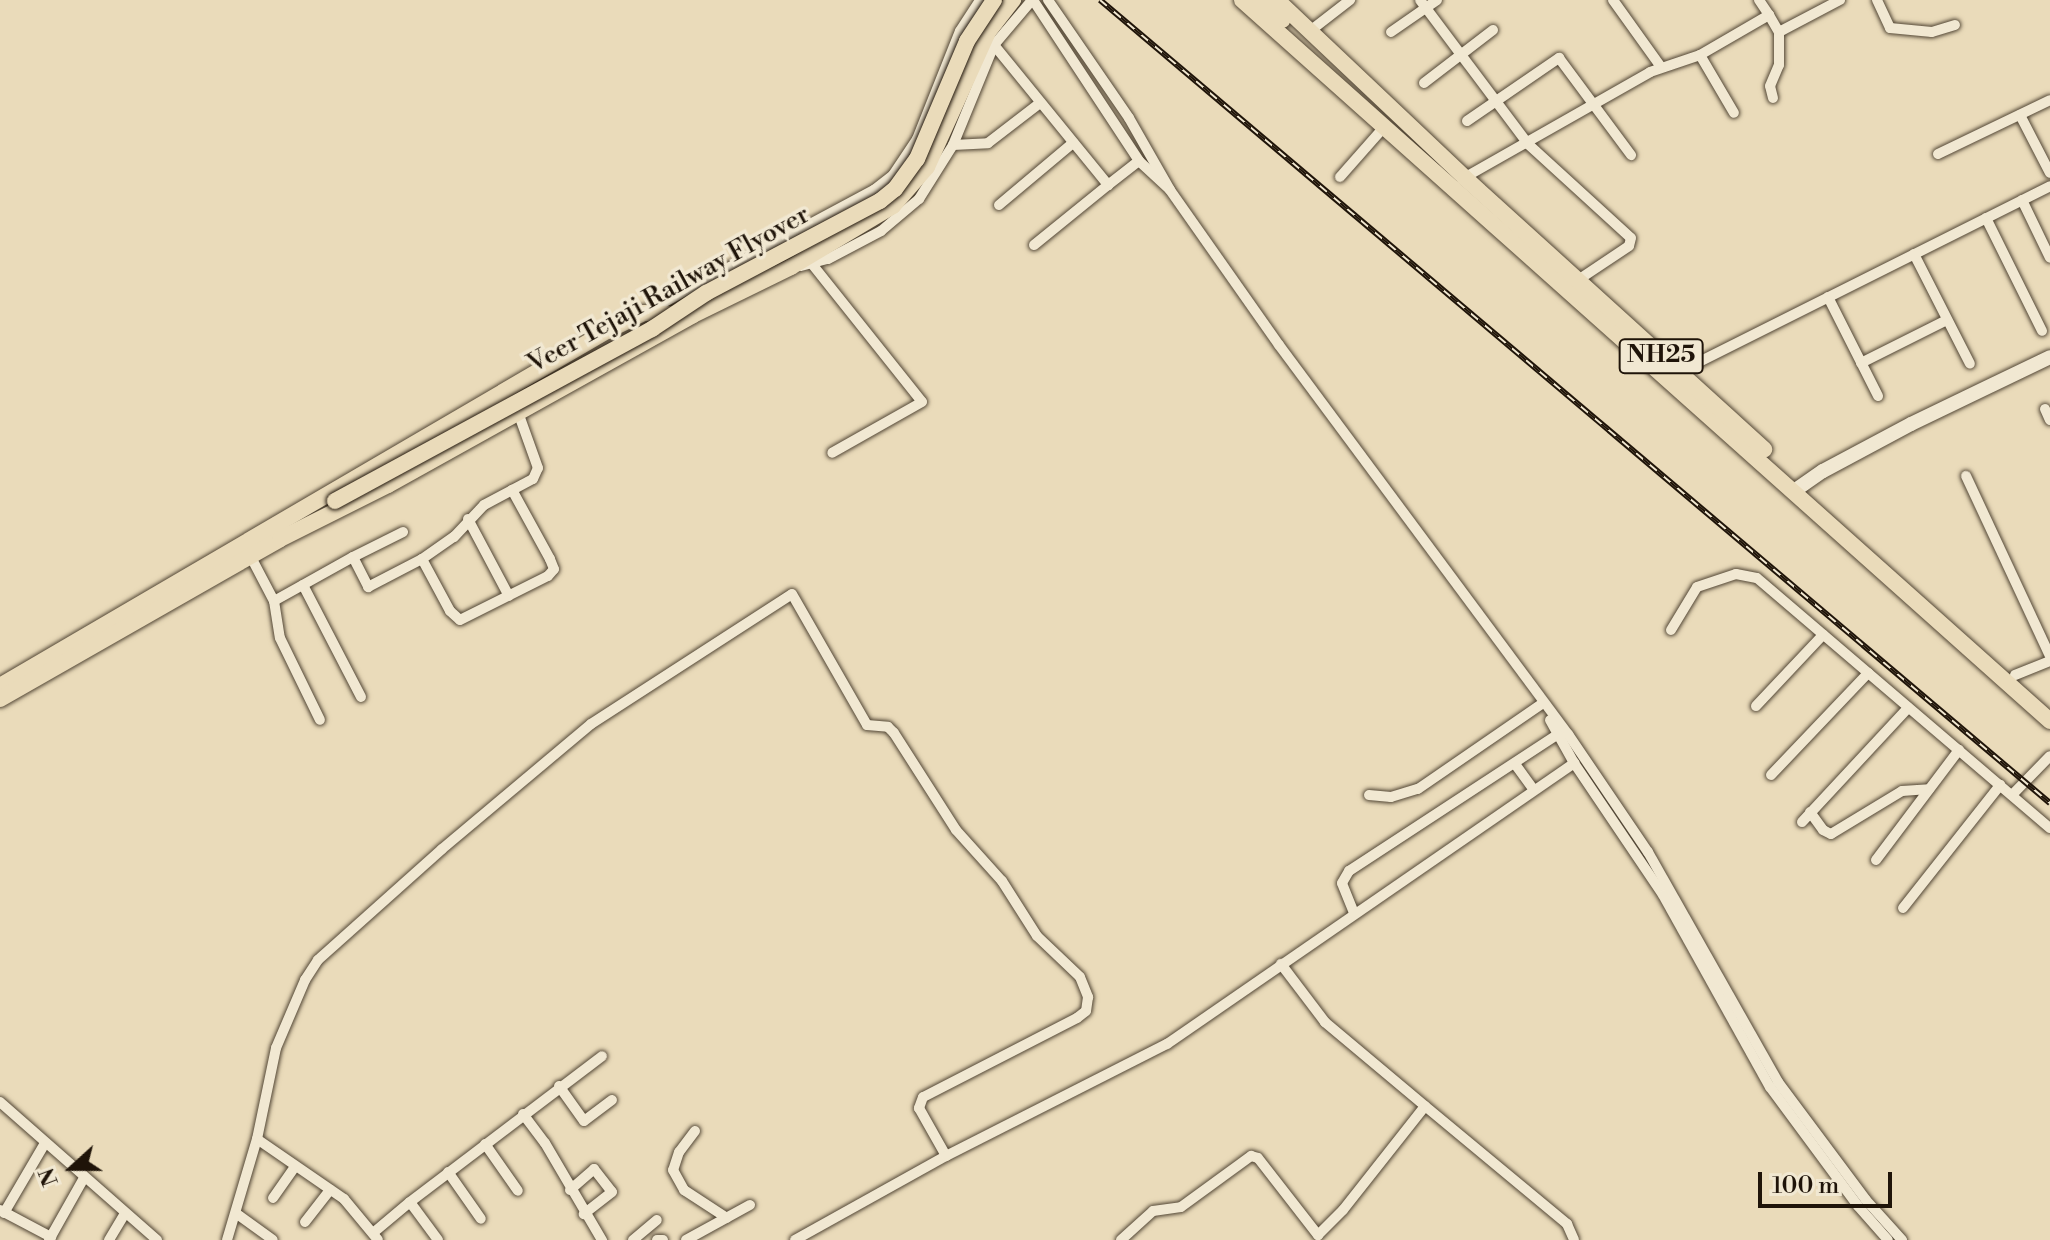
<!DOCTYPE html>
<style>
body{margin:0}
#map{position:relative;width:2050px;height:1240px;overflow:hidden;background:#eadbba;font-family:"Libre Bodoni",serif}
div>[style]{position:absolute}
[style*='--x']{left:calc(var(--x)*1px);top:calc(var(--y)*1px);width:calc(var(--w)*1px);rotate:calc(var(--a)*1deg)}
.roads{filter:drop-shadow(0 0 2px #524635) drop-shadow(0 0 2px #524635)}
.minor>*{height:10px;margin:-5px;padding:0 5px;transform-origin:5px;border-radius:5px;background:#f1e8d2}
.tertiary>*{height:14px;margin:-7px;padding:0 7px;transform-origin:7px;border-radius:7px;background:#f1e8d2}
.primary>*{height:16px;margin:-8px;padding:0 8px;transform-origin:8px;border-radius:8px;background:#eadbba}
.rail>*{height:6px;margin-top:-3px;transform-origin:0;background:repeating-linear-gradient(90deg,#f1e8d2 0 9px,#1f1409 0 18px);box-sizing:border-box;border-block:2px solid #1f1409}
.bridges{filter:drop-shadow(0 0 2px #1f1409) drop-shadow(0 0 2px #1f1409)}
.primary-bridge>*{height:16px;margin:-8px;padding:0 8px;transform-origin:8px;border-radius:8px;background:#eadbba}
span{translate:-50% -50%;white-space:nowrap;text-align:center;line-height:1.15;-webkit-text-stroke:7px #f1e8d2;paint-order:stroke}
.shield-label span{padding:2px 6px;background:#f1e8d2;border:2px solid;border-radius:6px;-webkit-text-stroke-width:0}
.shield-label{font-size:24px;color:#1f1409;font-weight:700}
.street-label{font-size:26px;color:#1f1409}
.north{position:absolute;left:32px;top:1128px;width:80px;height:80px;-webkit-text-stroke:6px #f1e8d2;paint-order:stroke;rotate:249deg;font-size:22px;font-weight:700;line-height:32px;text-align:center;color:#1f1409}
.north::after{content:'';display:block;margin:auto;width:28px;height:36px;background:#1f1409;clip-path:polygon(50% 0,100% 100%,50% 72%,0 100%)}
.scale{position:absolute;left:1758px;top:1172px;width:134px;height:36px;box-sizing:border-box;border:4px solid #1f1409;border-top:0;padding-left:10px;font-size:24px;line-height:28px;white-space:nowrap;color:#1f1409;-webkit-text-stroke:6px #f1e8d2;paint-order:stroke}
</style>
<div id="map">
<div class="roads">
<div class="minor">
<div style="--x:1033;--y:0;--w:193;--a:56.6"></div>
<div style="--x:1139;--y:161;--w:41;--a:43"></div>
<div style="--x:1048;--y:0;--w:143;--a:55.5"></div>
<div style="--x:1129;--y:118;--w:83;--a:60.3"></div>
<div style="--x:1170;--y:190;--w:189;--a:54.9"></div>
<div style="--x:1279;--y:345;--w:485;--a:53.4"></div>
<div style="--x:1568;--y:734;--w:143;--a:55.9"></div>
<div style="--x:1648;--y:852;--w:264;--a:60.5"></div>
<div style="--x:1778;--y:1082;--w:147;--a:53.3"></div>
<div style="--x:1866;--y:1200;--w:54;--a:48"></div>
<div style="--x:1420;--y:0;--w:180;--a:53.1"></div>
<div style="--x:1528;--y:144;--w:139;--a:42.4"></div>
<div style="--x:1631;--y:238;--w:8;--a:104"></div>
<div style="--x:1629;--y:246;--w:61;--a:146.3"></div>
<div style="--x:1613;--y:0;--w:82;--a:54.4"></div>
<div style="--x:1759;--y:0;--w:18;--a:56"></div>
<div style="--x:1877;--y:0;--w:31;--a:65"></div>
<div style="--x:1890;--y:28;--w:42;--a:5.4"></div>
<div style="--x:1932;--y:32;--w:24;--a:-17"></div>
<div style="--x:1310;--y:31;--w:51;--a:-37.8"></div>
<div style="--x:1391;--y:32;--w:56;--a:-34.8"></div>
<div style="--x:994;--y:45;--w:181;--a:50.8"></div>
<div style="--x:1108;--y:185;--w:39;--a:-38"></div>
<div style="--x:1700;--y:55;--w:67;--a:59.6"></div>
<div style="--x:1424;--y:83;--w:87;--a:-37.5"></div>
<div style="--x:1773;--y:98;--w:12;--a:-104"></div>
<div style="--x:1770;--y:86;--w:23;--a:-67"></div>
<div style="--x:1779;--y:65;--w:33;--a:-90"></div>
<div style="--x:2020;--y:115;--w:65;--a:62.7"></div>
<div style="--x:1467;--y:121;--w:112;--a:-34.4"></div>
<div style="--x:1559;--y:58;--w:121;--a:53.4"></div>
<div style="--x:953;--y:145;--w:35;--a:-3"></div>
<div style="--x:988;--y:143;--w:66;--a:-37.6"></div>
<div style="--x:1938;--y:154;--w:124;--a:-25.7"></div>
<div style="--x:1340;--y:177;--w:68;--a:-48.6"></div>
<div style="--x:1462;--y:179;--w:216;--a:-29.6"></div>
<div style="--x:1650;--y:72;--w:53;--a:-18.8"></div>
<div style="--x:1700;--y:55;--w:80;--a:-30.1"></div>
<div style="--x:1769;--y:15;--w:20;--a:60"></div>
<div style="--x:1779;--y:32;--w:69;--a:-27.7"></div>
<div style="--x:2022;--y:200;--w:64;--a:64.2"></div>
<div style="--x:999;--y:205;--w:97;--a:-40"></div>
<div style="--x:1986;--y:218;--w:126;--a:63.6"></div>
<div style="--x:1034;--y:245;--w:95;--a:-39"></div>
<div style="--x:1914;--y:254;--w:123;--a:63"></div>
<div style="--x:812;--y:264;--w:176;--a:51.4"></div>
<div style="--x:922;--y:402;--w:103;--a:150.5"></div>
<div style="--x:801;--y:266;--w:28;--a:-15"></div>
<div style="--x:828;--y:259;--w:60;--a:-27.8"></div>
<div style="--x:881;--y:231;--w:50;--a:-40.1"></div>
<div style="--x:919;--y:199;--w:64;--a:-57.8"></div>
<div style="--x:953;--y:145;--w:108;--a:-67.7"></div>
<div style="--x:994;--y:45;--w:59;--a:-49.8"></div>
<div style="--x:1828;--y:297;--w:111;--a:63.2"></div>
<div style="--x:646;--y:312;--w:259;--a:-28.2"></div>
<div style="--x:874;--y:190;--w:24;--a:-38"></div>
<div style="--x:893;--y:175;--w:43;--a:-56.3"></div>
<div style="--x:917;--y:139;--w:116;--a:-68.3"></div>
<div style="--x:960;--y:31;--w:37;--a:-57"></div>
<div style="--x:1861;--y:363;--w:96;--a:-26.6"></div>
<div style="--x:1679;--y:372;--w:415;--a:-26.6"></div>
<div style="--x:2045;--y:409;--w:12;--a:66"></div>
<div style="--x:1966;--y:476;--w:199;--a:65"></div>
<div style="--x:468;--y:519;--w:87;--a:62"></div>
<div style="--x:353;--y:557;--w:56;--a:-26.6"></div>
<div style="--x:422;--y:559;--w:59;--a:61.7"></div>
<div style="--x:450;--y:611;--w:13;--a:42"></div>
<div style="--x:460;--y:620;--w:98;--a:-26.6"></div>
<div style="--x:548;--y:576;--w:9;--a:-49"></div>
<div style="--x:554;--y:569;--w:11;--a:-112"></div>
<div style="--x:550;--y:559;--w:79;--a:-118.8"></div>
<div style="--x:253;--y:561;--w:45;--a:62.3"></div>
<div style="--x:274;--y:601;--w:37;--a:81"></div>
<div style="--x:280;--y:638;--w:91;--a:64"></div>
<div style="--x:303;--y:585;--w:126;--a:62.6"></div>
<div style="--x:274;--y:601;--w:90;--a:-29.1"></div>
<div style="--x:353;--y:557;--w:34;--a:63"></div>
<div style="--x:368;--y:587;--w:61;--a:-27.4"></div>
<div style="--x:422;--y:559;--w:39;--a:-35"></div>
<div style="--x:454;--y:537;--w:44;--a:-46.8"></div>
<div style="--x:484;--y:505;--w:55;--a:-28"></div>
<div style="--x:533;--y:479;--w:12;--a:-66"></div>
<div style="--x:538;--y:468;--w:59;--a:-109.7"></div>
<div style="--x:1671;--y:630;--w:50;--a:-58.8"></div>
<div style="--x:1697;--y:587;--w:41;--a:-18.4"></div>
<div style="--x:1736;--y:574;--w:21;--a:11"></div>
<div style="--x:1757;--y:578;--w:385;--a:40.5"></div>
<div style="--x:2015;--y:675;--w:38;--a:-22"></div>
<div style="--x:1756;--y:706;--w:98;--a:-46.7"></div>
<div style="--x:1550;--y:720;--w:49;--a:60.8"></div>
<div style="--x:1574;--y:763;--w:159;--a:56"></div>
<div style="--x:1663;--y:895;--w:220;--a:60.9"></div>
<div style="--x:1770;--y:1087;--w:148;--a:53.5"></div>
<div style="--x:1858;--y:1206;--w:45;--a:48.6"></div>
<div style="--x:1515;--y:764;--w:32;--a:54"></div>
<div style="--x:1771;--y:775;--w:141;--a:-46.4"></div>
<div style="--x:1369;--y:795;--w:22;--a:5"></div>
<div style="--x:1391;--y:797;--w:28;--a:-17"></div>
<div style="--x:1418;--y:789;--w:152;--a:-34.5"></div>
<div style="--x:2012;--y:795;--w:54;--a:-45.7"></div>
<div style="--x:1810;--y:812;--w:22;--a:54"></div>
<div style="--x:1823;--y:830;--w:9;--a:27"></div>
<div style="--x:1831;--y:834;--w:83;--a:-31.2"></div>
<div style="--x:1902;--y:791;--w:27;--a:-4"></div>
<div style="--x:1802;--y:822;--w:156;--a:-47.1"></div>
<div style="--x:1876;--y:860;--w:138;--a:-53"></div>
<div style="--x:1903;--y:908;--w:157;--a:-51.7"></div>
<div style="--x:1354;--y:913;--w:32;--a:-112"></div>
<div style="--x:1342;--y:883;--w:14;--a:-60"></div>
<div style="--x:1349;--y:871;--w:249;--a:-33.2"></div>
<div style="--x:559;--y:1086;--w:43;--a:54.5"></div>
<div style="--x:584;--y:1121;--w:35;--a:-37"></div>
<div style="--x:0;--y:1102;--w:209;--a:41.3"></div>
<div style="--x:1425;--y:1106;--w:185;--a:39.7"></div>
<div style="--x:1567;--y:1224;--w:17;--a:66"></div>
<div style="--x:523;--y:1114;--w:36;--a:53"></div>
<div style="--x:545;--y:1143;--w:113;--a:59.6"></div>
<div style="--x:695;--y:1131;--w:26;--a:127"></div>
<div style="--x:679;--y:1152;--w:19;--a:108"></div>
<div style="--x:673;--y:1170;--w:23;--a:61"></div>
<div style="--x:684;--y:1190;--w:51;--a:33.1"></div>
<div style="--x:257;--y:1139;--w:106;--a:34.6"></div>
<div style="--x:344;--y:1199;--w:53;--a:50.3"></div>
<div style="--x:485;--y:1144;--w:57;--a:54.9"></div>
<div style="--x:448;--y:1172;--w:57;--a:54.9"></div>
<div style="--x:570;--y:1190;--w:32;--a:-41"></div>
<div style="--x:594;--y:1169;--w:29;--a:52"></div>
<div style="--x:612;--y:1192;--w:36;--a:142"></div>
<div style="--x:273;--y:1198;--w:39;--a:-55"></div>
<div style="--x:0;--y:1210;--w:58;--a:27.9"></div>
<div style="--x:4;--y:1213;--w:81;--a:-59.6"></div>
<div style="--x:237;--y:1214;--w:44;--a:35.8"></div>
<div style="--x:305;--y:1222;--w:41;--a:-52"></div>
<div style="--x:373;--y:1233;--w:48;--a:-40"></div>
<div style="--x:49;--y:1240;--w:71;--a:-60.6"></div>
<div style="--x:109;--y:1240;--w:31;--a:-59"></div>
<div style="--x:227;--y:1240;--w:105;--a:-73.5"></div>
<div style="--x:257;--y:1139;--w:93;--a:-78.2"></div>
<div style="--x:276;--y:1048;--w:74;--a:-66.9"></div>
<div style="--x:305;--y:980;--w:24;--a:-57"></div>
<div style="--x:318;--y:960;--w:166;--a:-41.8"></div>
<div style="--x:442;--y:849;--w:194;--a:-40"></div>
<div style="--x:591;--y:724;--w:239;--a:-32.9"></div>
<div style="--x:792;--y:594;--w:151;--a:60.2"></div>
<div style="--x:867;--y:725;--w:21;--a:5"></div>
<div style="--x:888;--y:727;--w:8;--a:45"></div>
<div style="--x:894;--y:733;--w:115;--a:57.4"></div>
<div style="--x:956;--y:830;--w:69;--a:48"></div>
<div style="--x:1002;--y:881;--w:65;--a:57.5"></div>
<div style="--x:1037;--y:936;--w:59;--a:43.6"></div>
<div style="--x:1080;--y:977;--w:22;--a:68"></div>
<div style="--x:1088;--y:997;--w:14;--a:98"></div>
<div style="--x:1086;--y:1011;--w:11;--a:142"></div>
<div style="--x:1077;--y:1018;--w:173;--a:152.8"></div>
<div style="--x:923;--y:1097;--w:12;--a:110"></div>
<div style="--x:919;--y:1108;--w:55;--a:60.6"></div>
<div style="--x:438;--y:1240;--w:47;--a:-126.4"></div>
<div style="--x:410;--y:1202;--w:241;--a:-37.2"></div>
<div style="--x:633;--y:1240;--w:31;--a:-40"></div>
<div style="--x:657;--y:1240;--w:6;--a:0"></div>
<div style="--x:686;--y:1240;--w:73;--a:-28.7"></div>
<div style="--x:795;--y:1240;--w:173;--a:-29.1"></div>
<div style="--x:946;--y:1156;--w:248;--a:-26.9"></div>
<div style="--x:1167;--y:1044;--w:495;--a:-34.6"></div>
<div style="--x:1121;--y:1240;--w:43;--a:-42.2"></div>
<div style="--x:1153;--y:1211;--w:28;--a:-8"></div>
<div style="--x:1181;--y:1207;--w:87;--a:-36.1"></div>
<div style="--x:1251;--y:1156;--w:7;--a:16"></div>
<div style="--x:1258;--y:1158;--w:98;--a:52.1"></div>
<div style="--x:1318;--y:1235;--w:35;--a:-45"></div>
<div style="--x:1343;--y:1210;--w:132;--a:-51.7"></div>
<div style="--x:1425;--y:1106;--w:131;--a:-140"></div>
<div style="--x:1325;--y:1022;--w:73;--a:-127.2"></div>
</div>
<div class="tertiary">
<div style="--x:1794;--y:491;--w:35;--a:-35"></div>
<div style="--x:1823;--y:471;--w:100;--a:-28.1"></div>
<div style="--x:1911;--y:424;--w:154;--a:-25.7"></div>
</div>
<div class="primary">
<div style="--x:1242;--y:0;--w:1083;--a:41.74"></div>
<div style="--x:1260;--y:0;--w:30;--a:41"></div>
<div style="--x:1277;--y:0;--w:259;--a:43.4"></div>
<div style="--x:1465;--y:178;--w:404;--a:42.2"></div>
<div style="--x:0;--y:686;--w:703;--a:-30.32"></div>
<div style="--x:607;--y:331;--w:41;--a:-25.9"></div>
<div style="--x:644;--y:313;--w:38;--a:3"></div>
<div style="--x:0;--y:699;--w:322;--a:-29.7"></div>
<div style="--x:280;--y:539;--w:121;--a:-26.6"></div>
<div style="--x:388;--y:485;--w:349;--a:-29.1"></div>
<div style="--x:693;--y:315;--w:109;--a:-26.1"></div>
<div style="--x:791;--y:267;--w:119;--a:-30.9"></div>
<div style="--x:893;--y:206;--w:52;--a:-48.9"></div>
<div style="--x:927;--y:167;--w:148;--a:-65.7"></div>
<div style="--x:988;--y:32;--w:41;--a:-52"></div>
</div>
</div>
<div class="rail">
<div style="--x:1100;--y:0;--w:1244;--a:40.21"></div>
</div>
<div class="bridges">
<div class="primary-bridge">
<div style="--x:335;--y:501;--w:361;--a:-28.5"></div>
<div style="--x:652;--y:329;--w:65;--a:-33.7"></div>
<div style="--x:706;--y:293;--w:197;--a:-27.9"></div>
<div style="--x:880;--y:201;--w:19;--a:-39"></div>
<div style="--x:895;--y:189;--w:37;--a:-54"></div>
<div style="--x:917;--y:159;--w:128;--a:-67"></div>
<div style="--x:967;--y:41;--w:49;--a:-56.6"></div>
</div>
</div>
<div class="shield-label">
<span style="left:1661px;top:356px">NH25</span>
</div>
<div class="street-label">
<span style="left:669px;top:290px;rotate:-29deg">Veer Tejaji Railway Flyover</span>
</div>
<div class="north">N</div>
<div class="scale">100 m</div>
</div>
